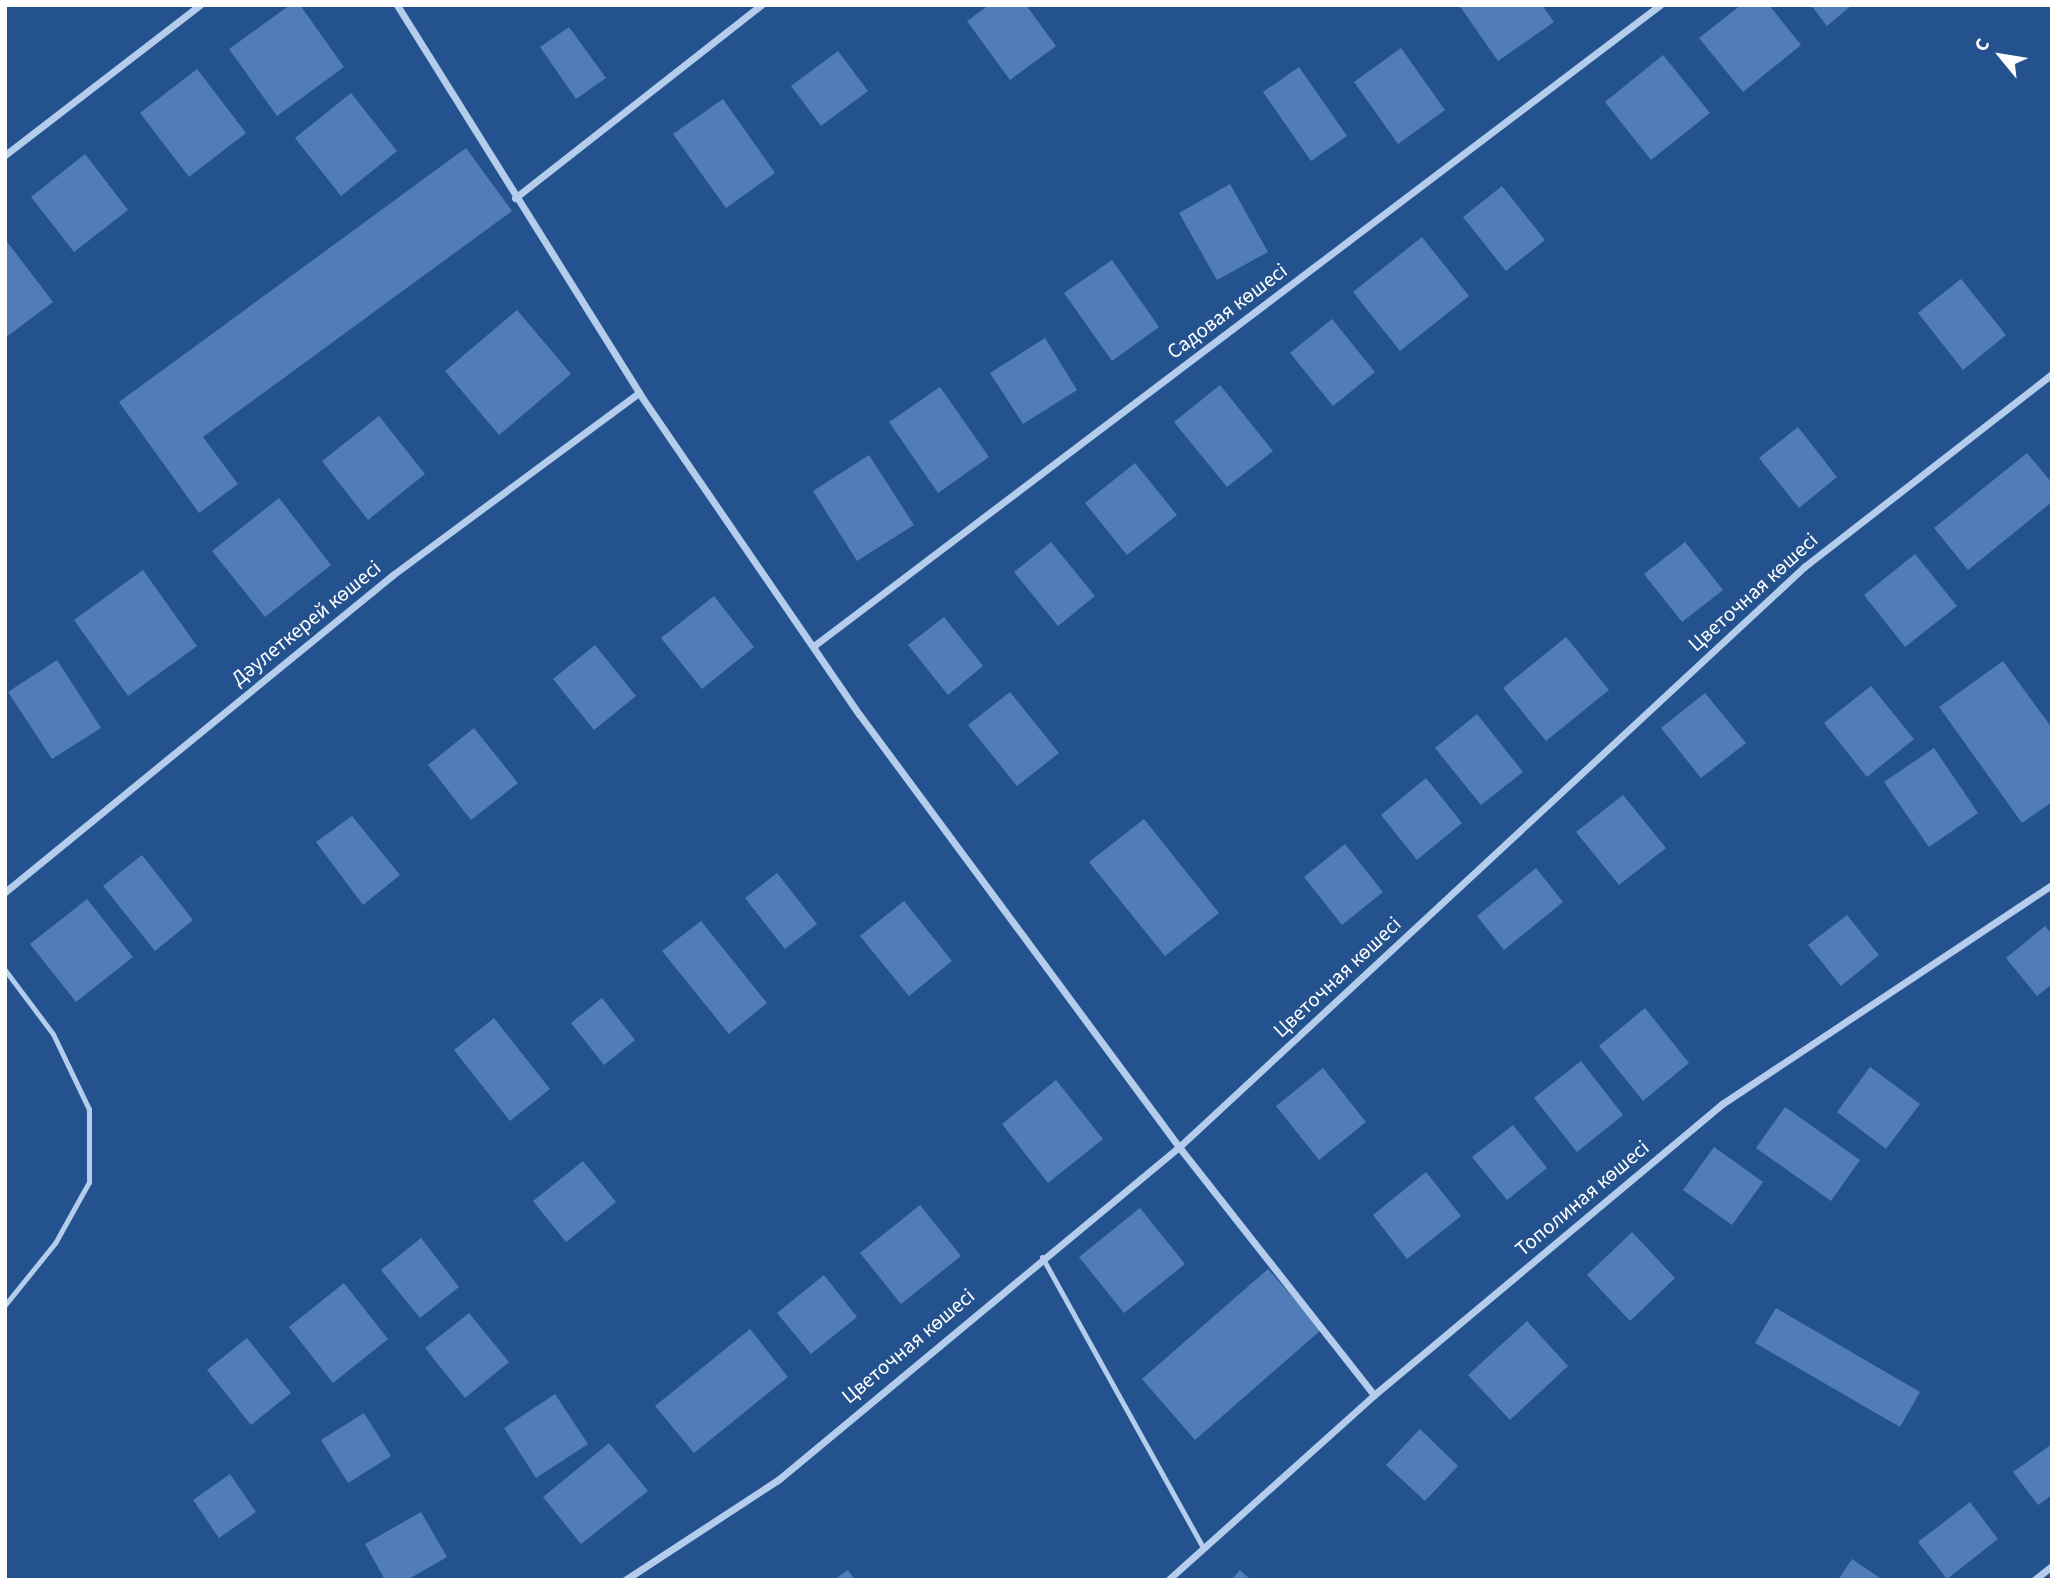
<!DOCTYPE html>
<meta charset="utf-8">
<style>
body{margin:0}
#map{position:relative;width:2057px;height:1585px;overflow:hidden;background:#24528f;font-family:"Source Sans 3",sans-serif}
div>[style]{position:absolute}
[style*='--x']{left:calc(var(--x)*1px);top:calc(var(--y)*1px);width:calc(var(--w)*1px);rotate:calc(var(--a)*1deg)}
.building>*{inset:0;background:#507db8}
.lane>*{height:5px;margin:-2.5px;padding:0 2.5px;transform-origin:2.5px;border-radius:2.5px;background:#b4cdec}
.street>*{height:7px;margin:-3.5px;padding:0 3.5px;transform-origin:3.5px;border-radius:3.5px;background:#b4cdec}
span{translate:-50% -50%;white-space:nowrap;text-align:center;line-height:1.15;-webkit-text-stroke:7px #24528f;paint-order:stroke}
.street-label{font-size:21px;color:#fff}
.frame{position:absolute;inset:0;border:7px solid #fff;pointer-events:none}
.north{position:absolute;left:1966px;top:21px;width:70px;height:70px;-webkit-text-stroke:5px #24528f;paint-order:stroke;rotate:300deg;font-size:19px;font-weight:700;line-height:28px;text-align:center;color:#fff}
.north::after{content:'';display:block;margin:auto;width:24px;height:32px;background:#fff;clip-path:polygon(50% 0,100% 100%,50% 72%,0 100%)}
</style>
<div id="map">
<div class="building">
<div style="clip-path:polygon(290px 5px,300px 5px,344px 67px,277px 116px,229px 49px)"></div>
<div style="clip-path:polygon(989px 5px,1026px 5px,1056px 46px,1010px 80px,967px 21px)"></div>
<div style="clip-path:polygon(1459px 5px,1542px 5px,1554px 22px,1498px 61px)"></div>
<div style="clip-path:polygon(1741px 5px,1769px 5px,1801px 45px,1743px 92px,1699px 38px)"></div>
<div style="clip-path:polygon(1811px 5px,1852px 5px,1827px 26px)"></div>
<div style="clip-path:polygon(569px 27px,606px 78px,576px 99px,540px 47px)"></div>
<div style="clip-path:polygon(1401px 48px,1445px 110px,1398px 144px,1354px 82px)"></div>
<div style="clip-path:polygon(838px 51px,868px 91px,821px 126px,791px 86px)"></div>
<div style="clip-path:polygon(1663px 55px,1710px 113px,1651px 160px,1605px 102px)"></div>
<div style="clip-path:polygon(1299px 67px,1347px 136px,1311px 161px,1263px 92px)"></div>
<div style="clip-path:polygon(197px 69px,246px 133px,189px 177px,140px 113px)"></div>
<div style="clip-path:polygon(351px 93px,397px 151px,341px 196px,295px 138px)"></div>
<div style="clip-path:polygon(723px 99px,775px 173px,726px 208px,673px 134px)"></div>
<div style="clip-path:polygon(466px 148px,512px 211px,203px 437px,238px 484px,199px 513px,119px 402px)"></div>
<div style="clip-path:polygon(85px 154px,128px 210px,74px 252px,31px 197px)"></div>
<div style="clip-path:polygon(1230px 184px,1268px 252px,1217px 280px,1179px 213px)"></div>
<div style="clip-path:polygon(1502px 186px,1545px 240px,1506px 271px,1463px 217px)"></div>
<div style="clip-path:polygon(1422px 237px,1469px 296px,1400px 351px,1353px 292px)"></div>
<div style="clip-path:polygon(5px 239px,53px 302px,5px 338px)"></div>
<div style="clip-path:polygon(1112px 260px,1159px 327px,1112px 361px,1064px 293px)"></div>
<div style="clip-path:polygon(1961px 279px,2006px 335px,1963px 370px,1918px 313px)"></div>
<div style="clip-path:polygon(517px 310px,571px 374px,499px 435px,445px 371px)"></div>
<div style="clip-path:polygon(1332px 319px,1375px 372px,1333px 406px,1290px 353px)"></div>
<div style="clip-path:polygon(1045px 338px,1077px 390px,1023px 424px,990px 373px)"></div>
<div style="clip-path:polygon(1220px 385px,1273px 451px,1227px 487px,1174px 422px)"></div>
<div style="clip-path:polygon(940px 387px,989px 457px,938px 493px,889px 422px)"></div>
<div style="clip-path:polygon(379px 416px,425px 474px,368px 520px,322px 461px)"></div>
<div style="clip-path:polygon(1798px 427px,1837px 477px,1799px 508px,1759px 458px)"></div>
<div style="clip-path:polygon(2027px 453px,2052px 483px,2052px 502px,1968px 570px,1934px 528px)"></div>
<div style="clip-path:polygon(869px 455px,914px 525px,857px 561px,813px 491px)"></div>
<div style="clip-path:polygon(1135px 463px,1177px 515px,1127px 555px,1085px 503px)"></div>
<div style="clip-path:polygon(279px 498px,331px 565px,265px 617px,212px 551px)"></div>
<div style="clip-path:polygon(1051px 542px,1095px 596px,1058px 626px,1014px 572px)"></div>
<div style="clip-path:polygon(1685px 542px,1723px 590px,1682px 622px,1644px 574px)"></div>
<div style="clip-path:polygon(1915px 554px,1957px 606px,1905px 647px,1864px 595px)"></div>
<div style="clip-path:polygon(143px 570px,197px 646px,128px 696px,74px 620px)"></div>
<div style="clip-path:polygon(714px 596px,754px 647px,702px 689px,661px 638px)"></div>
<div style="clip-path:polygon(944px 617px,983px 666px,948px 695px,908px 645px)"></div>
<div style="clip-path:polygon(1566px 637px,1609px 690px,1546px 741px,1503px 688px)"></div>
<div style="clip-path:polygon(595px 645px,636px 696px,594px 730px,553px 679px)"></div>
<div style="clip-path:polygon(57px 660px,101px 728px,52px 759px,8px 692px)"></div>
<div style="clip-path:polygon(2003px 661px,2052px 728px,2052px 802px,2022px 823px,1939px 707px)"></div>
<div style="clip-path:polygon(1871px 686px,1914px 739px,1867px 777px,1824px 723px)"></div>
<div style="clip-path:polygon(1010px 692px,1059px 753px,1017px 786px,968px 725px)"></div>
<div style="clip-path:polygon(1705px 693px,1746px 743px,1701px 778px,1661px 728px)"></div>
<div style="clip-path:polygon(1477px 714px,1523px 772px,1481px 805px,1435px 748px)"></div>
<div style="clip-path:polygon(474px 728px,518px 783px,471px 820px,428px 765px)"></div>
<div style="clip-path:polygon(1934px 748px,1978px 813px,1929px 847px,1884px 782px)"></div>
<div style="clip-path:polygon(1426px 778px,1462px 823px,1417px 860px,1381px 815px)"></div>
<div style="clip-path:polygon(1623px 795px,1666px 848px,1619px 885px,1576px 832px)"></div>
<div style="clip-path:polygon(352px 816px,400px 875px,363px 905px,316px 842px)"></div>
<div style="clip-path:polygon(1144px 819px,1219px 913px,1165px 956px,1089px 862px)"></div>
<div style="clip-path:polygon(1345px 844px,1383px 892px,1342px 925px,1304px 877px)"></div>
<div style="clip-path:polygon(142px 855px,193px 920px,155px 951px,103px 886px)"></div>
<div style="clip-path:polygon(1536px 868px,1563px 902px,1504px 950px,1477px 916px)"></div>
<div style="clip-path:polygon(777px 873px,817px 924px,785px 949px,745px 898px)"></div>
<div style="clip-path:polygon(87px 899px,133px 957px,76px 1002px,30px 944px)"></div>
<div style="clip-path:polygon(904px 901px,952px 961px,909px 996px,860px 936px)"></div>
<div style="clip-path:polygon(1847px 915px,1879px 955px,1841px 986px,1808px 945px)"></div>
<div style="clip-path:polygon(701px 921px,767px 1003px,729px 1034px,662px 951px)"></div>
<div style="clip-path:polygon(2045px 926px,2052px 934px,2052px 984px,2037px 996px,2006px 958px)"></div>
<div style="clip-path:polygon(602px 998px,635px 1040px,604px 1065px,571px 1023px)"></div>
<div style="clip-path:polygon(1645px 1008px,1689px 1063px,1643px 1101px,1599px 1046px)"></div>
<div style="clip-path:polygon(494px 1018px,550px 1089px,510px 1121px,454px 1050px)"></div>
<div style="clip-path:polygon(1581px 1061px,1623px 1115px,1577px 1152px,1534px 1098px)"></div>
<div style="clip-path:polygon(1870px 1067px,1920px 1104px,1886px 1149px,1837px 1112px)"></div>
<div style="clip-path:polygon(1323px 1068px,1366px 1122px,1319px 1160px,1276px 1106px)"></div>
<div style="clip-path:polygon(1056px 1080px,1103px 1139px,1048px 1183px,1002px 1124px)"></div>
<div style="clip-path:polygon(1785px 1107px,1860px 1160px,1831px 1201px,1756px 1148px)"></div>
<div style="clip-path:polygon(1513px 1125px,1547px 1168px,1507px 1200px,1472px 1157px)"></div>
<div style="clip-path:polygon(1714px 1147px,1763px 1182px,1732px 1225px,1683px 1190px)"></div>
<div style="clip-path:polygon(583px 1161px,616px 1202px,566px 1242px,533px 1201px)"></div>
<div style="clip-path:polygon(1426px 1172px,1461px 1216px,1407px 1259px,1373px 1215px)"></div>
<div style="clip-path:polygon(920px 1205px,961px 1256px,901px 1304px,860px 1253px)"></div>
<div style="clip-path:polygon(1140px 1208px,1185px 1264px,1124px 1313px,1079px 1257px)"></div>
<div style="clip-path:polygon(1632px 1232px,1675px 1278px,1630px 1321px,1587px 1275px)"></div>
<div style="clip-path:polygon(421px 1238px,459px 1287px,420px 1318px,381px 1270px)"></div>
<div style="clip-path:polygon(1268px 1269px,1321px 1330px,1195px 1440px,1142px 1379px)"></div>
<div style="clip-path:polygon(824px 1275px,857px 1317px,811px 1354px,777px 1313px)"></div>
<div style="clip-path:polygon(344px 1283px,388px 1339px,333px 1383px,289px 1327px)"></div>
<div style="clip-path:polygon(1776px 1308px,1920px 1392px,1900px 1427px,1755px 1343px)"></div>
<div style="clip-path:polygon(469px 1313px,509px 1362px,465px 1398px,425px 1348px)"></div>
<div style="clip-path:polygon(1527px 1321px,1568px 1366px,1510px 1420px,1468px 1375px)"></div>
<div style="clip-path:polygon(750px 1329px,788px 1377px,694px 1453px,655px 1406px)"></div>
<div style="clip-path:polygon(247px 1338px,291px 1393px,251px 1425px,207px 1370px)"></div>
<div style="clip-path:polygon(555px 1394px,588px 1444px,536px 1478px,504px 1428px)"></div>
<div style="clip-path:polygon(364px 1413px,391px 1456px,348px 1483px,321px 1440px)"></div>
<div style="clip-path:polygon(1420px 1429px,1458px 1466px,1425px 1501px,1386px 1465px)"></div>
<div style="clip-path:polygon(609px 1443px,648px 1491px,581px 1544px,543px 1497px)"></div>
<div style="clip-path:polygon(2052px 1444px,2052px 1495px,2038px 1505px,2013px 1472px)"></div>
<div style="clip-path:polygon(230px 1474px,256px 1512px,219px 1538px,193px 1500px)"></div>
<div style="clip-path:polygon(1970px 1502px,1998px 1539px,1947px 1579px,1918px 1542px)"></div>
<div style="clip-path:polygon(421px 1512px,447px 1557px,407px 1580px,385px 1580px,365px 1544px)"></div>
<div style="clip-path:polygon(1852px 1559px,1883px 1580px,1838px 1580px)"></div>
<div style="clip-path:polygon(848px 1570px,855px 1580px,834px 1580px)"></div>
<div style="clip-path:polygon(1240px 1570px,1251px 1580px,1231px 1580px)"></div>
</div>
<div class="lane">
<div style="--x:5;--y:970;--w:80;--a:53.1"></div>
<div style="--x:53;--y:1034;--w:83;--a:64.4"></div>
<div style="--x:89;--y:1109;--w:73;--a:90"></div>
<div style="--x:89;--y:1182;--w:70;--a:119.1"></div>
<div style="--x:55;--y:1243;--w:80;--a:128.9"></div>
<div style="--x:1042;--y:1257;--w:333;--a:61"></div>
</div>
<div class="street">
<div style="--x:397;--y:5;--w:457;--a:58"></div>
<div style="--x:639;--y:393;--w:389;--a:55.6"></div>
<div style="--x:859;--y:714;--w:538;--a:53.53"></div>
<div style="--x:1179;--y:1147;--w:315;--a:51.8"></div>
<div style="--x:5;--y:155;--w:246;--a:-37.6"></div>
<div style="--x:515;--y:198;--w:313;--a:-38.1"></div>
<div style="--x:815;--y:645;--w:1060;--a:-37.14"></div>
<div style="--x:5;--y:892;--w:502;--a:-39.27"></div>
<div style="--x:394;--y:574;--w:305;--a:-36.5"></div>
<div style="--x:625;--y:1580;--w:183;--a:-33.2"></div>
<div style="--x:778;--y:1480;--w:521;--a:-39.71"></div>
<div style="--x:1179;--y:1147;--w:853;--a:-42.86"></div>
<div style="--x:1804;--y:567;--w:314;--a:-37.9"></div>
<div style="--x:1168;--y:1580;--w:277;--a:-41.9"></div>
<div style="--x:1374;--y:1395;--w:454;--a:-39.9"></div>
<div style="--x:1722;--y:1104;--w:396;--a:-33.6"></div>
<div style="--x:2034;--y:1580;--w:23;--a:-38"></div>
</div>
<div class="street-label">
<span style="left:1227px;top:311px;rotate:-37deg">Садовая көшесі</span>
<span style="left:1753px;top:592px;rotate:-42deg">Цветочная көшесі</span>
<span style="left:306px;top:623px;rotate:-39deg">Дәулеткерей көшесі</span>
<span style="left:1337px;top:977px;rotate:-43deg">Цветочная көшесі</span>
<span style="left:1582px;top:1198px;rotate:-40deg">Тополиная көшесі</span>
<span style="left:908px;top:1346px;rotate:-40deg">Цветочная көшесі</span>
</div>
<div class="frame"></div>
<div class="north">С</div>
</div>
